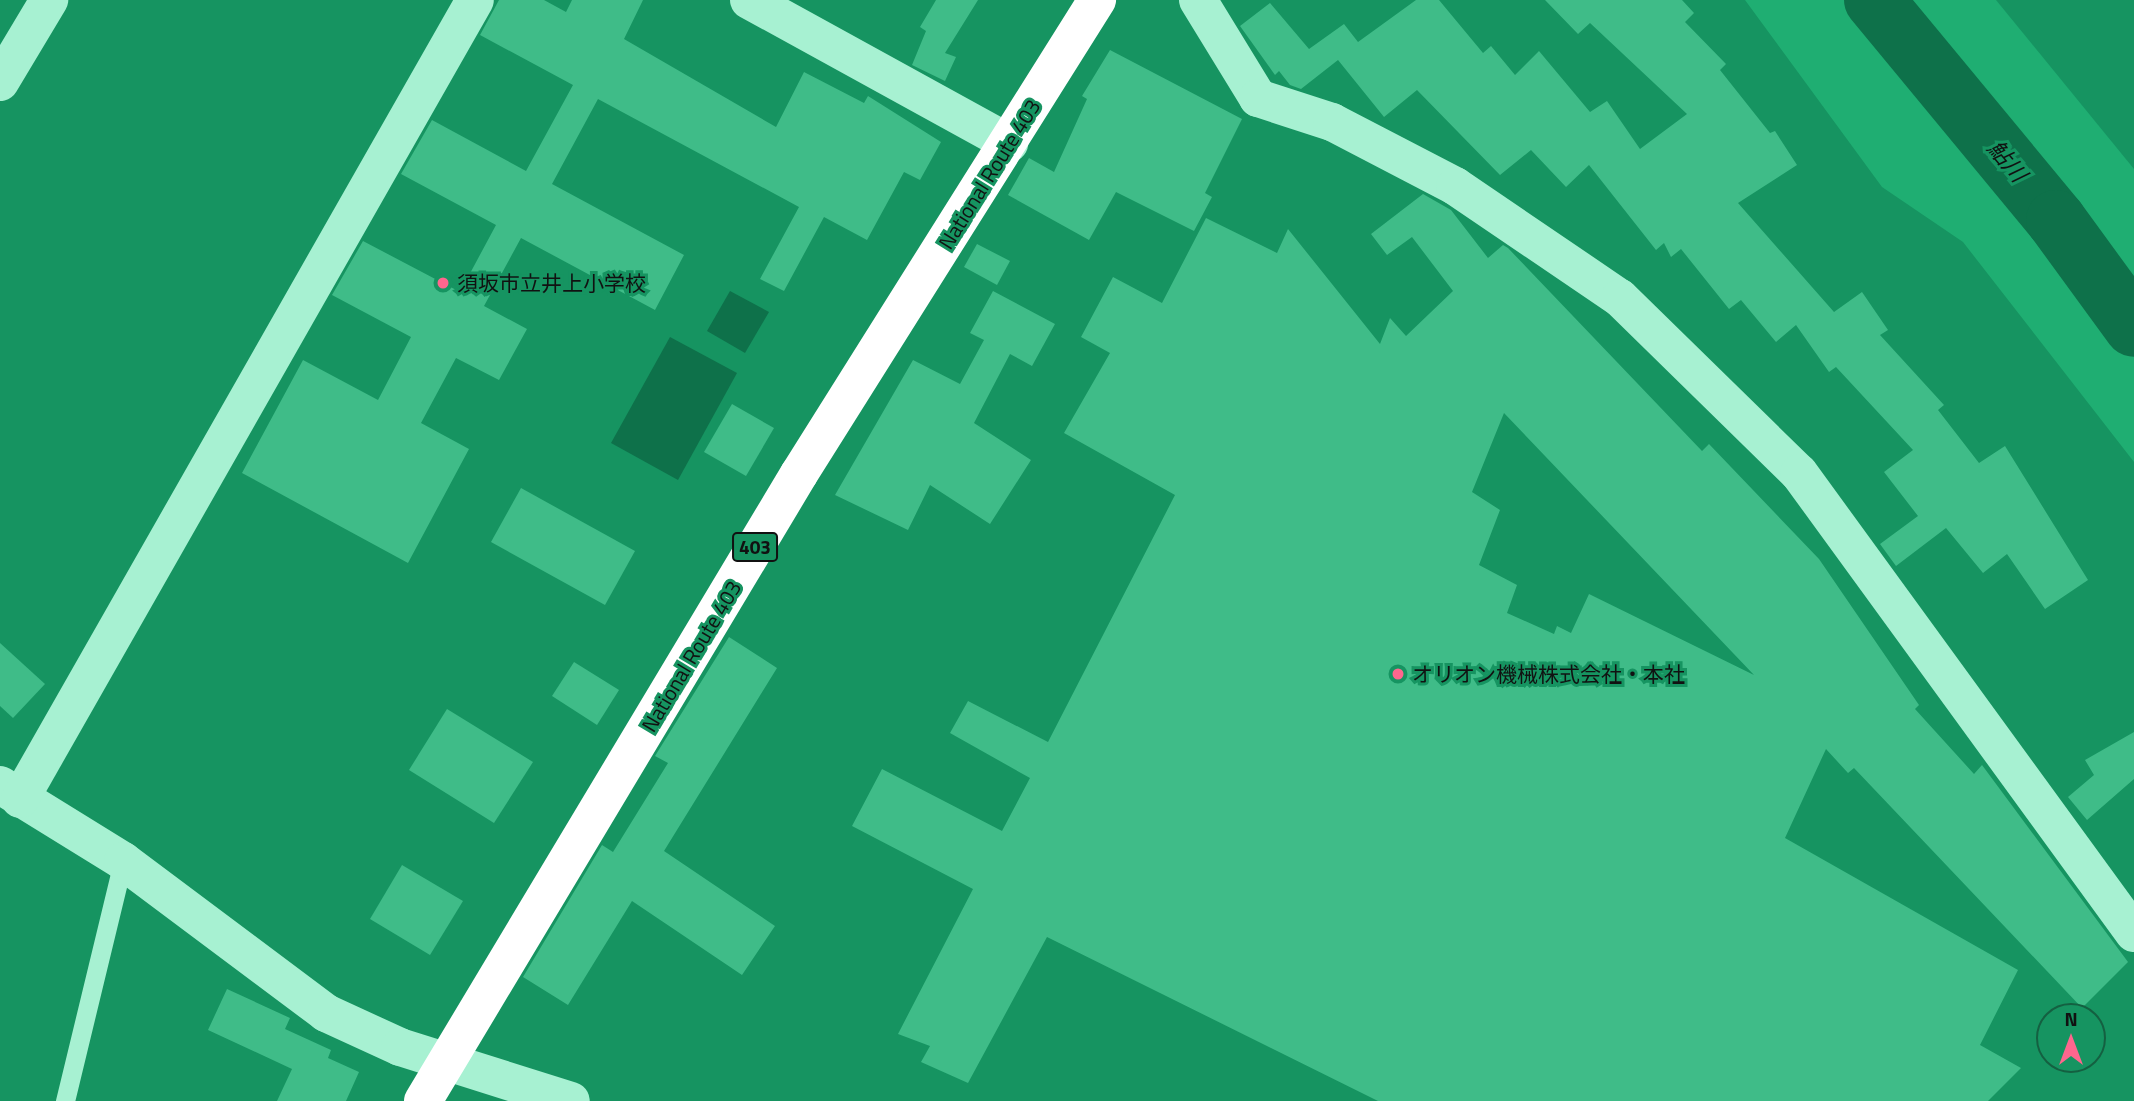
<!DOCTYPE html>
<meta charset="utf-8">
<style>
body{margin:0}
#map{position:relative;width:2134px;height:1101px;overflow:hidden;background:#169461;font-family:"Titillium Web","Noto Sans JP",sans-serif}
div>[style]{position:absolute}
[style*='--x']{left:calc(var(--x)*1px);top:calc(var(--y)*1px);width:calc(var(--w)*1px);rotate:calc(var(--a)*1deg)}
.green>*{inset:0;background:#1fae72}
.water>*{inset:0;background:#0e714a}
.river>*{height:60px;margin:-30px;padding:0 30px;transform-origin:30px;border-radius:30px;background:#0e714a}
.building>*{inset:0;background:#3fbc88}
.lane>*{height:19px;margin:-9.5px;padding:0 9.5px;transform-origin:9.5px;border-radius:9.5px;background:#a7f1d2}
.street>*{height:38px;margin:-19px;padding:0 19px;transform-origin:19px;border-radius:19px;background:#a7f1d2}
.highway>*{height:38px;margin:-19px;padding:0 19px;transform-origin:19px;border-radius:19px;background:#fff}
.dots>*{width:19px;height:19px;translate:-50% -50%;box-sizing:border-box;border:4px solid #169461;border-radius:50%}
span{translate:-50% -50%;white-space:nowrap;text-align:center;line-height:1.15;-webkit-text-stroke:6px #169461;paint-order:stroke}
.shield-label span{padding:2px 5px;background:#169461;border:2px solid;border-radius:5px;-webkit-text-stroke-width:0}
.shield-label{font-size:19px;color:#111;font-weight:700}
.street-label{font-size:21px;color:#111}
.poi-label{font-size:21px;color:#111}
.left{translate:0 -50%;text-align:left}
.water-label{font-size:23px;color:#111;font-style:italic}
.north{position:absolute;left:2036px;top:1003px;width:70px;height:70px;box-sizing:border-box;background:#169461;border:2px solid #146041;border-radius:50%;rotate:0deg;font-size:19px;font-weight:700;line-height:28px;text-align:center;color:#111}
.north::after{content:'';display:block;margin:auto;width:24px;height:32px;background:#ff668e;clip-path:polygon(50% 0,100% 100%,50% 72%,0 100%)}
</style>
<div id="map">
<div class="green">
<div style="clip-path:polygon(1745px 0,1855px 0,1906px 56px,2134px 349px,2134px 462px,1963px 242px,1882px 187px)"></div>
<div style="clip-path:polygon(1900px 0,1996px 0,2134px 169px,2134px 292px)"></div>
</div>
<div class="water">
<div style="clip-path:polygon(730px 291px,769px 312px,745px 353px,707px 331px)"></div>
<div style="clip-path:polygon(670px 337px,737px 373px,678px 480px,611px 443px)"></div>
</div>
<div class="river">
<div style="--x:1874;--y:0;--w:286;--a:50.4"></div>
<div style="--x:2056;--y:220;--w:132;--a:53.9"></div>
</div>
<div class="building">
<div style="clip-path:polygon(499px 0,544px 0,566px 12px,572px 0,643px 0,624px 39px,776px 127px,804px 72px,864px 103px,868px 96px,941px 142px,920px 180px,904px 172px,867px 240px,824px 217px,784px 291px,760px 279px,799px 207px,598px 99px,552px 184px,684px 255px,655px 310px,521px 238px,484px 306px,527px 329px,499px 380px,456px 358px,421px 423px,469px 449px,408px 563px,242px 473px,303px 360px,378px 400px,411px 337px,332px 295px,363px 241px,460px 292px,496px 225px,401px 174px,432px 120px,526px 171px,573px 85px,480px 35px)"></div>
<div style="clip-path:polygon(936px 0,978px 0,945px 53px,956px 57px,945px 81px,912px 65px,926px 31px,920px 27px)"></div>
<div style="clip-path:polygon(1416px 0,1439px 0,1483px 53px,1491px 46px,1515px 75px,1539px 51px,1590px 112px,1607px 101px,1640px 149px,1687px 114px,1590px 23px,1578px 34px,1545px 0,1682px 0,1694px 13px,1685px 22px,1726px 64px,1720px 70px,1770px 133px,1775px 131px,1797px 165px,1738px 203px,1834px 312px,1862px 292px,1888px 330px,1880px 335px,1944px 405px,1938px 410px,1979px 463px,2005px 446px,2088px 580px,2045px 609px,2007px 554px,1983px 573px,1946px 528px,1896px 566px,1880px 544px,1918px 516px,1884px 472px,1913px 450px,1836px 367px,1829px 372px,1796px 325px,1776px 342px,1741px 300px,1729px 309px,1681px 249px,1671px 257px,1664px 243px,1656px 250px,1589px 165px,1566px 187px,1531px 150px,1500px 175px,1417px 90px,1384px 117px,1338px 60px,1301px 89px,1290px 85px,1279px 71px,1275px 75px,1240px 26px,1270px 3px,1309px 49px,1344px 24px,1358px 42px)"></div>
<div style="clip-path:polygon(1110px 50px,1242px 119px,1205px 193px,1212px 197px,1194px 231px,1116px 192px,1089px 240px,1008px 195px,1029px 158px,1054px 172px,1087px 99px,1082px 96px)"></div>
<div style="clip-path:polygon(evenodd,1423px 194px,1451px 210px,1488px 258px,1503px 245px,1508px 248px,1702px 451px,1709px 444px,1819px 559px,1919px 705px,1915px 709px,1974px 774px,1982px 765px,2128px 962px,2082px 1008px,1854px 768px,1848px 773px,1826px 749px,1785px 838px,2018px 970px,1980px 1045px,2021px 1068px,1988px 1101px,1378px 1101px,1047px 937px,968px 1083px,921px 1062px,930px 1046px,898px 1034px,973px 889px,852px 826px,882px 769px,1002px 831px,1030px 778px,950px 733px,968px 701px,1048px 742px,1175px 495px,1064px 433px,1110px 353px,1081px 337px,1113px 277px,1162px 303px,1206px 218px,1277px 253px,1288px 229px,1380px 344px,1390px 318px,1406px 336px,1453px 291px,1412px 237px,1387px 255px,1371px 234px,1423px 194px,1504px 413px,1754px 675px,1589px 594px,1571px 633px,1557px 626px,1554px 634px,1507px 613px,1517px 585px,1479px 565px,1500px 510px,1472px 492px,1504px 413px)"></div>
<div style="clip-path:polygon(977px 244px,1010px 261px,997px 285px,964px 267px)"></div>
<div style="clip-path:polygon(993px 291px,1055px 324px,1032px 366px,1010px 354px,974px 423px,1031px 460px,990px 524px,930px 485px,908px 530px,835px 495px,913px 360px,960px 384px,984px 340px,970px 333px)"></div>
<div style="clip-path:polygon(732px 404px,774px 428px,746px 476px,704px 452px)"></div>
<div style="clip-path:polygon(521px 488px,635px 551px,605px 605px,491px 542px)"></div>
<div style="clip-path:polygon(729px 637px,777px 668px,664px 851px,775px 926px,742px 975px,632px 901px,568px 1005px,523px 977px,602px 845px,613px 852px,668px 763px,655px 756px)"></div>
<div style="clip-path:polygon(0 643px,45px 684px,13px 718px,0 706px)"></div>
<div style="clip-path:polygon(574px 662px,619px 690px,597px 725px,552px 696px)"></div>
<div style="clip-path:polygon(447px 709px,533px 762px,494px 823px,409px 770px)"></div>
<div style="clip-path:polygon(2134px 732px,2134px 779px,2087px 820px,2068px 797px,2094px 775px,2085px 760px)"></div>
<div style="clip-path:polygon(402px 865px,463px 901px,430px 955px,370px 919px)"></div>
<div style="clip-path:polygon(227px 989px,290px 1018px,285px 1029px,331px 1050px,328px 1058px,359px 1072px,346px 1101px,277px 1101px,292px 1069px,208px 1030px)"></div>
</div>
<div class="lane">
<div style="--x:65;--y:1101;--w:247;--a:-76.4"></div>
</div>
<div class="street">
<div style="--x:749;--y:0;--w:297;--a:28.8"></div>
<div style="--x:1198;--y:0;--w:115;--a:58.5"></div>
<div style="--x:1258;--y:98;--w:78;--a:18"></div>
<div style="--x:1332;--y:122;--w:139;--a:27.5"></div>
<div style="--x:1455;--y:186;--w:199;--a:34.2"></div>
<div style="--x:1620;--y:298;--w:250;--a:44.4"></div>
<div style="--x:1799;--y:473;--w:569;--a:53.94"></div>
<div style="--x:0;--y:82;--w:96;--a:-59.1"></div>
<div style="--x:0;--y:785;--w:145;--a:31.7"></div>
<div style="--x:123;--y:861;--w:254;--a:36.8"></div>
<div style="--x:326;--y:1013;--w:81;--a:24.7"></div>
<div style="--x:400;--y:1047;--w:179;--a:17.5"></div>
<div style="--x:20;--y:799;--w:919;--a:-60.34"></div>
</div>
<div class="highway">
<div style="--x:423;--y:1101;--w:731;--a:-59.05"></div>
<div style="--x:799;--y:474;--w:560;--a:-57.84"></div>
</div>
<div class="dots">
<div style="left:443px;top:283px;background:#ff668e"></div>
<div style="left:1398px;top:674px;background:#ff668e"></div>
</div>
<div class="shield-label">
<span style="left:755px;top:547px">403</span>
</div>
<div class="street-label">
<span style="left:989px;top:174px;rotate:-58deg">National Route 403</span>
<span style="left:691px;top:656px;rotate:-59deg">National Route 403</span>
</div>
<div class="poi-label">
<span class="left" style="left:457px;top:283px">須坂市立井上小学校</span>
<span class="left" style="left:1412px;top:674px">オリオン機械株式会社・本社</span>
</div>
<div class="water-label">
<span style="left:2007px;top:161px;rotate:50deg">鮎川</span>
</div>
<div class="north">N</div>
</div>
